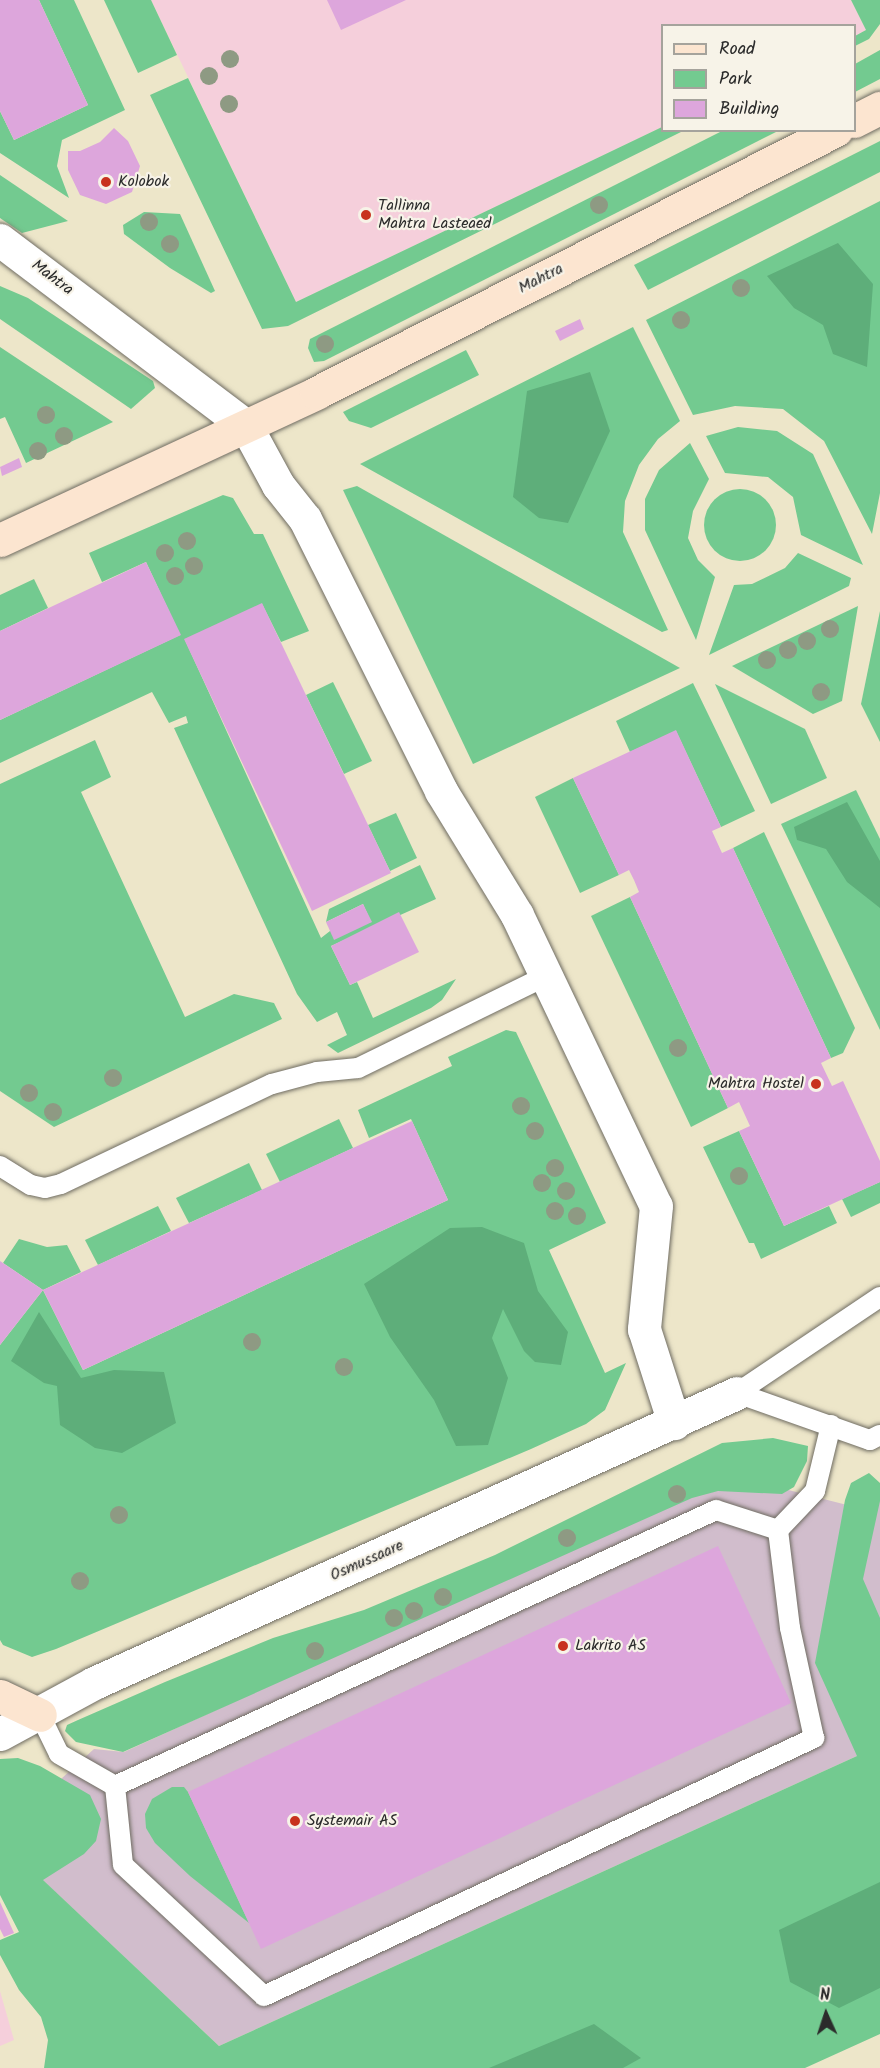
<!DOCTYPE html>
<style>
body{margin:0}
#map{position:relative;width:880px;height:2068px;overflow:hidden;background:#ede6c9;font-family:Kalam,sans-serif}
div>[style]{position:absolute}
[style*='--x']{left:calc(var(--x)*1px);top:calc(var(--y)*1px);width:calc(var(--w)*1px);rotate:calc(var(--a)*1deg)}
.built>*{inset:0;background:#f5cfdb}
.industrial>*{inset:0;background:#d1bdcc}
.green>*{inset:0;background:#73ca90}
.round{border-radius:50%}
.forest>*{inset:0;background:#5eae7a}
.building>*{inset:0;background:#dda6dc}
.roads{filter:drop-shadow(0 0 2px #6f6c62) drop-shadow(0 0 2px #6f6c62)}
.lane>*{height:20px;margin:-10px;padding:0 10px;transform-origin:10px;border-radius:10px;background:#fff}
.street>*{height:33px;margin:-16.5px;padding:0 16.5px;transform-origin:16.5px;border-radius:16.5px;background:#fff}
.secondary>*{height:33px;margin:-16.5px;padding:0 16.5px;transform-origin:16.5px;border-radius:16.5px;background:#fce5d0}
.trees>*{width:18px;height:18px;margin:-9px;border-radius:50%;background:#8e9a83}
.dots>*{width:16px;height:16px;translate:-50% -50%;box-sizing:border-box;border:3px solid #f7f3e8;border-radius:50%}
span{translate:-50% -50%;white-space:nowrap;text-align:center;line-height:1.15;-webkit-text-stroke:4.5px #f7f3e8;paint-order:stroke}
.poi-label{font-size:16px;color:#2b2b2b}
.left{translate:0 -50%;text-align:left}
.right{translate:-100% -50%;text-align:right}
.street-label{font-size:16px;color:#2b2b2b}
.legend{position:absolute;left:661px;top:24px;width:195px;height:108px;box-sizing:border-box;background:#f7f3e8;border:2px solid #a5a39c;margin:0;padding:8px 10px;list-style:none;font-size:18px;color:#2b2b2b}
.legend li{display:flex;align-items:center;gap:12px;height:30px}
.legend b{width:30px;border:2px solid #a5a39c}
.north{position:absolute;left:796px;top:1984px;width:60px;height:60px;-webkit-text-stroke:4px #f7f3e8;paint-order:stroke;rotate:357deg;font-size:16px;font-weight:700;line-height:24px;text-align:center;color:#2b2b2b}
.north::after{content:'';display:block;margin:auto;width:21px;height:27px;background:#2b2b2b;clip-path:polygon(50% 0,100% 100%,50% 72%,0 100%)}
</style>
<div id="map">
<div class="built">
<div style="clip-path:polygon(151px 0,851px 0,866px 30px,855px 36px,854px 26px,662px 26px,662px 127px,296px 302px)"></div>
<div style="clip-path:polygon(0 1991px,14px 2040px,0 2046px)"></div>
</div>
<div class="industrial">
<div style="clip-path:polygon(753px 1481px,847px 1505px,880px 1489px,880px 1732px,857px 1756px,219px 2046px,0 1840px,0 1808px,61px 1779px,94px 1749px,124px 1752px,696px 1491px)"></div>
</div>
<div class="green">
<div style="clip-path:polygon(39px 0,74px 0,125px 110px,62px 140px,57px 166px,69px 198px,0 153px,0 111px,14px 140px,88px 105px)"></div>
<div style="clip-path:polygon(104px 0,151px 0,177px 55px,138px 73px)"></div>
<div style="clip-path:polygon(851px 0,880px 0,880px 24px,869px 39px,855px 46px,855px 36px,866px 30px)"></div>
<div style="clip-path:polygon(880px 50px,880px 79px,855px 92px,855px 64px)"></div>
<div style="clip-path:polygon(188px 78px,296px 302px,662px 127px,662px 130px,683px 131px,288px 326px,262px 329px,150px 95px)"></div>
<div style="clip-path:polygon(722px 131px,778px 131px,324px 361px,314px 362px,308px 348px,310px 339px)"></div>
<div style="clip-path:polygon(880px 141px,880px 172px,648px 290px,634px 265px)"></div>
<div style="clip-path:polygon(0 175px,68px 221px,22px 233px,0 218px)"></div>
<div style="clip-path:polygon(880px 201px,880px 493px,872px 534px,824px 441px,783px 409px,735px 406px,693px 415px,646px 320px)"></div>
<div style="clip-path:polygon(144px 212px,180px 214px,215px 291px,211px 293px,170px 268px,124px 234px,123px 225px)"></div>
<div style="clip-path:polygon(0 286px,28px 298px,153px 381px,155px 388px,131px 409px,0 319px)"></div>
<div style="clip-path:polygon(633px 327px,680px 421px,658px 439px,639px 465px,625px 501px,623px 532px,668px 630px,662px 632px,360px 464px)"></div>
<div style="clip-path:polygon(0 347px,113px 422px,26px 463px,5px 417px,0 419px)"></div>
<div style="clip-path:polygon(466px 350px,479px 375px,371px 428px,349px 421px,343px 412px)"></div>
<div style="clip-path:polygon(738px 427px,777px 431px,813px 454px,863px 565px,801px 535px,793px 497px,768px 477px,725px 473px,706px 436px)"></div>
<div style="clip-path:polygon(690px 443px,709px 479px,693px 511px,688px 538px,698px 560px,715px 577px,696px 640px,645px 530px,645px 499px,659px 470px)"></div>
<div style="clip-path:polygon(357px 486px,680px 668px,473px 764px,343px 490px)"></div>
<div class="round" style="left:704px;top:489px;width:72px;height:72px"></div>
<div style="clip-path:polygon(223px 495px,233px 498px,254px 534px,263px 534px,309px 631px,281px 642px,262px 604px,185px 640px,321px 938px,330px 931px,371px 922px,363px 904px,326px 922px,329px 909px,420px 865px,436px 899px,331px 946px,350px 985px,357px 982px,373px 1018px,456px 979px,442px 1000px,431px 1008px,338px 1053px,327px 1045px,347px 1035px,337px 1012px,317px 1022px,297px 994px,174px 728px,188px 723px,186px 716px,169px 723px,152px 692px,0 763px,0 720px,180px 635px,146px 562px,102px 582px,89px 553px)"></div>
<div style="clip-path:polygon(798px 553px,851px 578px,849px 586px,709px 655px,734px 585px,752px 584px,785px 568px)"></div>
<div style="clip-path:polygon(34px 579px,48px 608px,0 631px,0 595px)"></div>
<div style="clip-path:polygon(858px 606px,842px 701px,813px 714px,732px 666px)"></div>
<div style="clip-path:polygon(880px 611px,880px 742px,861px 704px)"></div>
<div style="clip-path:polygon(333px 682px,372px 761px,344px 774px,306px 695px)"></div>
<div style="clip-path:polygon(693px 683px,755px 811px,721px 827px,676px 731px,630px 752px,616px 721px)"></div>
<div style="clip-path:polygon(715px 684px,805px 729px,827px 778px,771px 804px)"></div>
<div style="clip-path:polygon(95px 740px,111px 777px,81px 792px,185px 1017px,234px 994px,274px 1003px,282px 1019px,54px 1127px,0 1091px,0 784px)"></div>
<div style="clip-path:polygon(573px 778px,619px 875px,580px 893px,535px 797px)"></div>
<div style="clip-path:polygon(856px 790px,880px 839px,880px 1030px,781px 824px)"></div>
<div style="clip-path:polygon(396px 813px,417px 858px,390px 871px,368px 825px)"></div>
<div style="clip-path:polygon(764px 832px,855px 1028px,843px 1053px,831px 1058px,733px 848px)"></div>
<div style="clip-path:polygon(630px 897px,728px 1108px,691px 1127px,591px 916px)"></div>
<div style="clip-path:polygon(506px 1030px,516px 1032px,606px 1223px,549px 1250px,605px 1373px,626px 1363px,605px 1410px,586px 1424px,531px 1449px,56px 1649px,32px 1657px,3px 1645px,0 1640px,0 1345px,43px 1290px,3px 1263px,19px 1239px,47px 1247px,67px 1245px,81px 1272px,43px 1290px,83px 1370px,448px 1200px,411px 1119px,369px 1138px,358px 1110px,452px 1066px,448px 1057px)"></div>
<div style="clip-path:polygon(339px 1119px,353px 1148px,280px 1182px,266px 1154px)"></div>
<div style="clip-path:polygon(739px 1131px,784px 1226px,829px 1206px,837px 1223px,761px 1259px,754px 1243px,749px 1243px,703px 1147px)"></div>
<div style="clip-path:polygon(249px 1163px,262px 1190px,189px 1223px,176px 1198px)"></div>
<div style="clip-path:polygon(880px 1182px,880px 1203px,851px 1217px,842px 1199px)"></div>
<div style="clip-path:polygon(158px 1206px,171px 1231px,98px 1265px,85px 1240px)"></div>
<div style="clip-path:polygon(773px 1438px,808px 1446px,807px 1461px,794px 1487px,782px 1494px,718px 1491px,692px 1498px,123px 1752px,76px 1742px,65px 1731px,67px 1725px,78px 1720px,165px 1682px,273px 1638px,364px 1610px,495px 1555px,722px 1443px)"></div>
<div style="clip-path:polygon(869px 1473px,880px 1483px,880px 1501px,863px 1579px,880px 1618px,880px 2034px,805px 2068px,44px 2068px,48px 2040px,41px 2017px,19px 1990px,0 1955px,0 1940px,19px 1932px,0 1895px,0 1759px,18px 1758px,40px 1766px,90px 1795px,101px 1819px,96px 1841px,84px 1854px,43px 1880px,219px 2046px,857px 1756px,815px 1663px,845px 1500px,851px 1483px)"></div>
<div style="clip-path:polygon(172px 1787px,184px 1787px,188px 1792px,249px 1923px,190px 1876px,155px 1843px,146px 1828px,145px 1814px,152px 1799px)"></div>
</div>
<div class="forest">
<div style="clip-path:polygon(838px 243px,873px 284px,867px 367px,833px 354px,823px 325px,794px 308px,767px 276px)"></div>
<div style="clip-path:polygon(590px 372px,610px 431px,568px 523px,539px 518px,513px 497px,527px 391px)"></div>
<div style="clip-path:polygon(847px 802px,880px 861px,880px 908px,847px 882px,826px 849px,797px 840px,794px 827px)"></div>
<div style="clip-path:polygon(482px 1227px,524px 1243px,538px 1291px,568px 1332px,561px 1365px,535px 1362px,524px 1351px,503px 1309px,492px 1338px,508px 1378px,488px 1445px,456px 1446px,434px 1400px,390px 1337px,364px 1284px,450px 1228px)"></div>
<div style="clip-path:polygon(39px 1312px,81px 1378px,114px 1370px,164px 1372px,176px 1423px,122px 1453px,95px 1448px,60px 1425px,57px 1386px,44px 1383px,11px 1361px)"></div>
<div style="clip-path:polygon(880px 1882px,880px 1988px,839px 2008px,790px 1982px,779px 1930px)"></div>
<div style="clip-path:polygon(594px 2024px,641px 2058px,623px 2068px,489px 2068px)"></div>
</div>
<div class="building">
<div style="clip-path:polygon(0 0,39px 0,88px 105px,14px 140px,0 111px)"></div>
<div style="clip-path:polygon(327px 0,406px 0,341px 30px)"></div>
<div style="clip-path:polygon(114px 128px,128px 141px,140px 166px,132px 192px,106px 204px,80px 195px,68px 170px,68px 151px,80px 151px,100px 142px)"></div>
<div style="clip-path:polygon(580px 319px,584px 329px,560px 341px,555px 331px)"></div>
<div style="clip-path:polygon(19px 458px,22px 467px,2px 476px,0 467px)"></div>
<div style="clip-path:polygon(146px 562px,181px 635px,0 720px,0 631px)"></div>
<div style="clip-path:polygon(262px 603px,391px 873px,312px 911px,184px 639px)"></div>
<div style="clip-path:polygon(676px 730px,721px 827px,712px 831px,722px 853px,733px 848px,831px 1058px,821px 1063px,832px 1086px,843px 1081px,880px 1161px,880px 1182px,784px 1226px,739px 1131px,750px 1126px,739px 1102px,728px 1108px,630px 897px,639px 892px,634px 880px,629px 870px,619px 875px,573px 778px)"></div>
<div style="clip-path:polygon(363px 904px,372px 922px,334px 940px,326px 922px)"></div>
<div style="clip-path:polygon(399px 912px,419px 952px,350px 985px,331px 946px)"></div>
<div style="clip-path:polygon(412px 1121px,448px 1200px,83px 1370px,43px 1290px)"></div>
<div style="clip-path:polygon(0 1261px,43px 1290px,0 1345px)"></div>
<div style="clip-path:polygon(718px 1546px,791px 1703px,261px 1949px,188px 1792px)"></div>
<div style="clip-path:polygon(0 1902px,14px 1933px,4px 1937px,0 1929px)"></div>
</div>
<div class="roads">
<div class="lane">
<div style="--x:0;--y:1166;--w:36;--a:32"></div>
<div style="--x:31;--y:1185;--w:14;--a:12"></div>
<div style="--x:45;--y:1188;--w:16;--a:-14"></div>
<div style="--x:61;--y:1184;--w:233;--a:-25.4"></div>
<div style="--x:272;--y:1084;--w:47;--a:-14.9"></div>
<div style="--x:317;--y:1072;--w:41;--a:-5.6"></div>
<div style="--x:358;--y:1068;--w:209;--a:-26.1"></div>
<div style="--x:737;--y:1393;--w:172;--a:-33.9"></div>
<div style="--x:737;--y:1393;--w:141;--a:19.5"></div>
<div style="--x:870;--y:1440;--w:11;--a:-27"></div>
<div style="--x:778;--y:1530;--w:54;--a:-46.5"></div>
<div style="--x:815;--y:1491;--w:68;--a:-76.4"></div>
<div style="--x:40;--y:1715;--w:43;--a:64"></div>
<div style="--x:59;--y:1754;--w:64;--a:29.7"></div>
<div style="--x:115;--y:1786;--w:79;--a:84.2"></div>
<div style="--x:123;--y:1865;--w:192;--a:42.9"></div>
<div style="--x:264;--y:1996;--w:608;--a:-25.13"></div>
<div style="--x:814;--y:1738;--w:113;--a:-102.3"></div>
<div style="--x:790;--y:1628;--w:99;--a:-97"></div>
<div style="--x:778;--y:1530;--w:65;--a:-162.1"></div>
<div style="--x:716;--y:1510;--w:661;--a:155.33"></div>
</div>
<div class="street">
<div style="--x:0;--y:240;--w:308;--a:37.1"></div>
<div style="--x:246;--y:426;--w:67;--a:61.5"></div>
<div style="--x:278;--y:485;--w:43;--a:51.5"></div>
<div style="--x:305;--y:519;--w:304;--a:63.4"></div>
<div style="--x:441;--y:791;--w:145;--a:58.5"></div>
<div style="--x:517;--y:915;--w:322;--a:64.5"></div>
<div style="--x:656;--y:1206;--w:124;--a:95.6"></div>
<div style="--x:644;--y:1329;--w:99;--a:72.3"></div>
<div style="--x:0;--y:1734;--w:107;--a:-28.5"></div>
<div style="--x:94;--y:1683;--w:705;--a:-24.28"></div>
</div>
<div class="secondary">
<div style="--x:854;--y:121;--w:29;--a:-27"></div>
<div style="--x:0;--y:540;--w:349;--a:-24.9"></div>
<div style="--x:316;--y:393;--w:583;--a:-26.83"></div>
<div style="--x:0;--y:1696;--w:44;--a:25.4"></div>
</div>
</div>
<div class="trees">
<div style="left:230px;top:59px"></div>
<div style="left:209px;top:76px"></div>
<div style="left:229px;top:104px"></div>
<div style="left:599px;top:205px"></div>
<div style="left:149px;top:222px"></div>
<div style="left:170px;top:244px"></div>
<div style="left:741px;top:288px"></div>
<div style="left:681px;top:320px"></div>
<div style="left:325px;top:344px"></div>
<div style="left:46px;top:415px"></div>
<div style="left:64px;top:436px"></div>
<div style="left:38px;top:451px"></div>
<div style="left:187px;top:541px"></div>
<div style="left:165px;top:553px"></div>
<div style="left:194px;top:566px"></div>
<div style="left:175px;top:576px"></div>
<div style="left:830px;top:629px"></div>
<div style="left:807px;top:641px"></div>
<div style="left:788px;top:650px"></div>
<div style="left:767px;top:660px"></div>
<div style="left:821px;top:692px"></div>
<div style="left:678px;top:1048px"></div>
<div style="left:113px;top:1078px"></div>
<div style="left:29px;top:1093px"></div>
<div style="left:521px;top:1106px"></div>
<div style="left:53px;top:1112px"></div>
<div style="left:535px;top:1131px"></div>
<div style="left:555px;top:1168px"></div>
<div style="left:739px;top:1176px"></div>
<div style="left:542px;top:1183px"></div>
<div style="left:566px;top:1191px"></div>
<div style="left:555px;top:1211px"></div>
<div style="left:577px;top:1216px"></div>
<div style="left:252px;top:1342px"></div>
<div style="left:344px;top:1367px"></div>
<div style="left:677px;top:1494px"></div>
<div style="left:119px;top:1515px"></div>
<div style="left:567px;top:1538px"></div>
<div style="left:80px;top:1581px"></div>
<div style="left:443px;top:1597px"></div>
<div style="left:414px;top:1611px"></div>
<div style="left:394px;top:1618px"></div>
<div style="left:315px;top:1651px"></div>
</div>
<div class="dots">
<div style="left:106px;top:182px;background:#c8321e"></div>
<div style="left:366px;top:215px;background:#c8321e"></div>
<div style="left:816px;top:1084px;background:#c8321e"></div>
<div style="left:563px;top:1646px;background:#c8321e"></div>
<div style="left:295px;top:1821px;background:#c8321e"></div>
</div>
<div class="poi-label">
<span class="left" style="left:118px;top:182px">Kolobok</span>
<span class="left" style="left:378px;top:215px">Tallinna<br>Mahtra Lasteaed</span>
<span class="right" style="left:804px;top:1084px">Mahtra Hostel</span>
<span class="left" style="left:575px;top:1646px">Lakrito AS</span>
<span class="left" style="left:307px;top:1821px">Systemair AS</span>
</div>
<div class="street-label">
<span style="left:52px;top:278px;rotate:37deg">Mahtra</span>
<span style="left:541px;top:279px;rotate:-27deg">Mahtra</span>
<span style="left:367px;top:1561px;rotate:-24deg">Osmussaare</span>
</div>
<ul class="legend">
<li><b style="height:8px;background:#fce5d0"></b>Road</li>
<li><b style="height:16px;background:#73ca90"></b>Park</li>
<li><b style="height:16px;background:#dda6dc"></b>Building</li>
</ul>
<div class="north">N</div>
</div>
